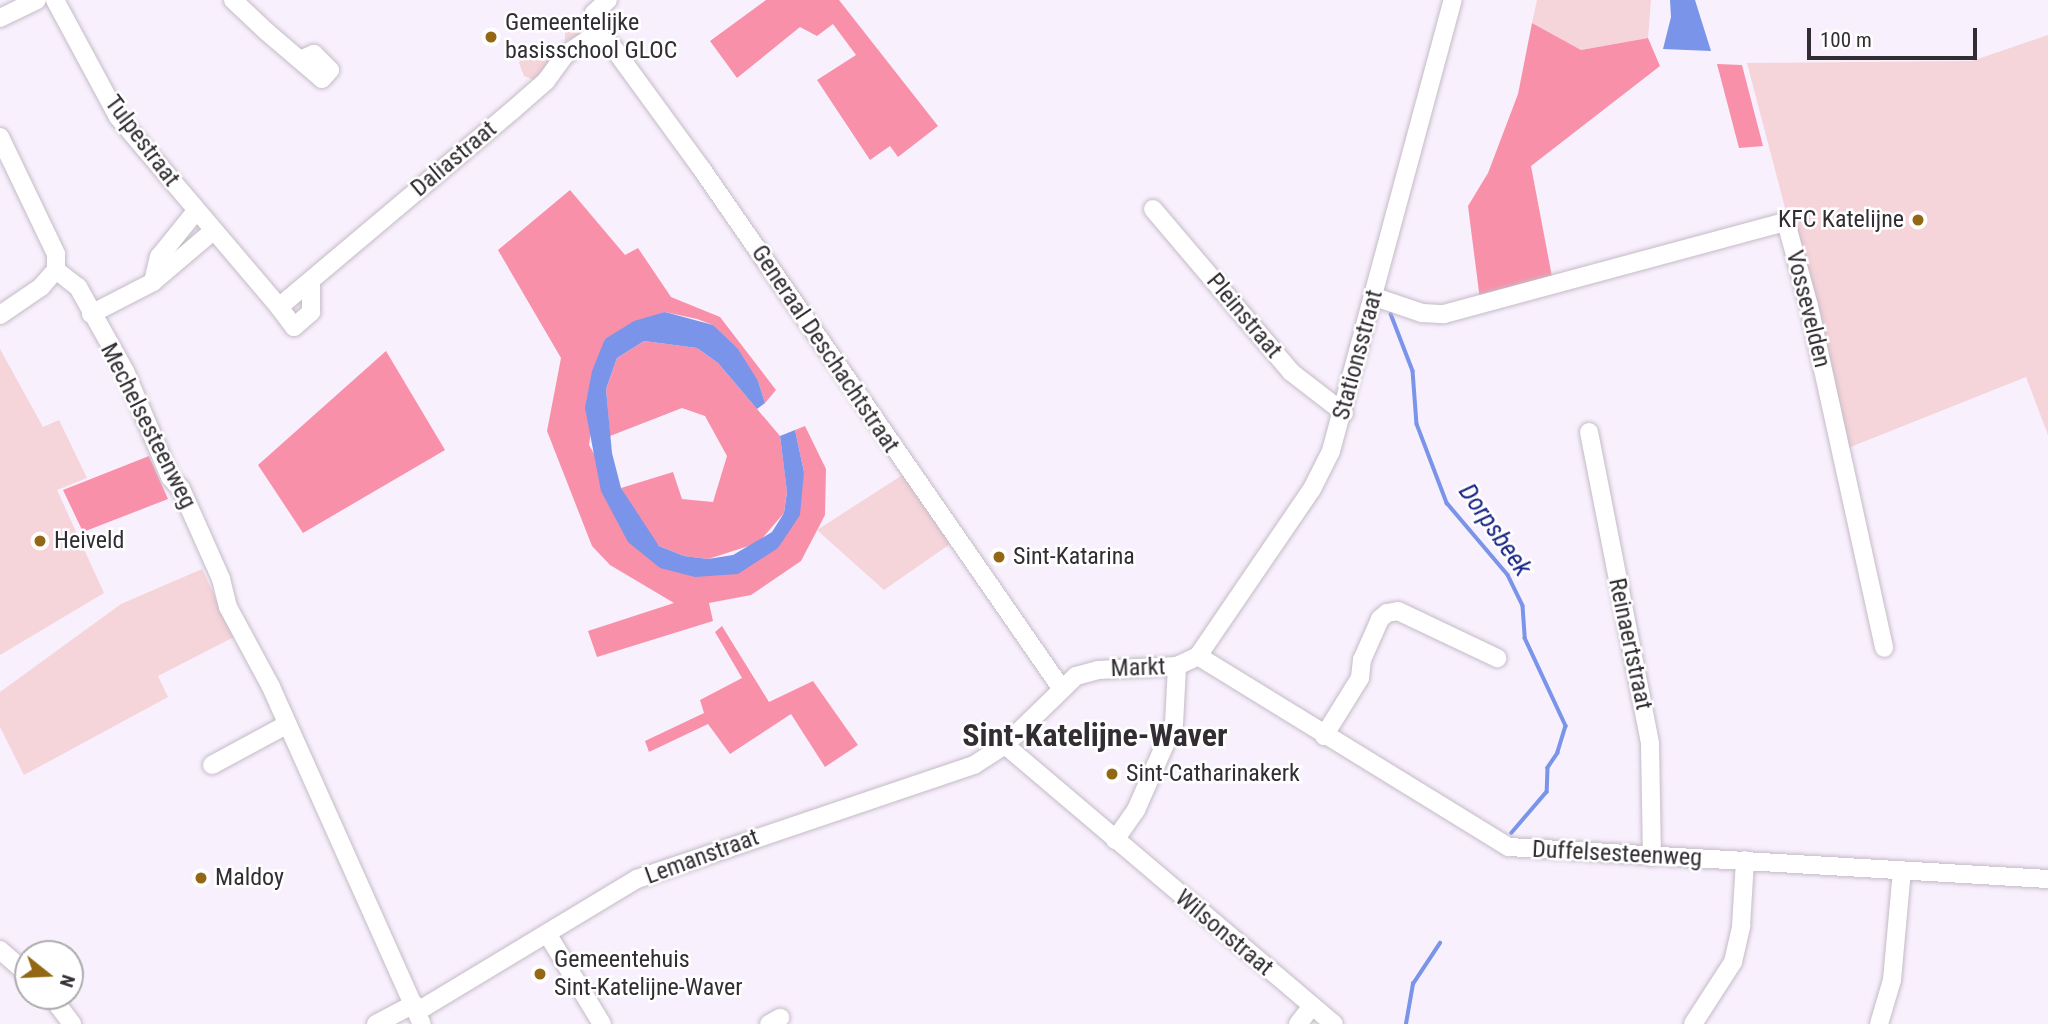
<!DOCTYPE html>
<style>
body{margin:0}
#map{position:relative;width:2048px;height:1024px;overflow:hidden;background:#f9f0fd;font-family:"Roboto Condensed",sans-serif}
div>[style]{position:absolute}
[style*='--x']{left:calc(var(--x)*1px);top:calc(var(--y)*1px);width:calc(var(--w)*1px);rotate:calc(var(--a)*1deg)}
.green>*{inset:0;background:#f5d4da}
.forest>*{inset:0;background:#f990a9}
.water>*{inset:0;background:#7994e8}
.stream>*{height:3.5px;margin:-1.75px;padding:0 1.75px;transform-origin:1.75px;border-radius:1.75px;background:#7994e8}
.roads{filter:drop-shadow(0 0 2px #c4bbc7) drop-shadow(0 0 2px #c4bbc7)}
.minor>*{height:18px;margin:-9px;padding:0 9px;transform-origin:9px;border-radius:9px;background:#fff}
.dots>*{width:19px;height:19px;translate:-50% -50%;box-sizing:border-box;border:4px solid #fff;border-radius:50%}
span{translate:-50% -50%;white-space:nowrap;text-align:center;line-height:1.15;-webkit-text-stroke:5px #fff;paint-order:stroke}
.poi-label{font-size:24px;color:#312d32}
.left{translate:0 -50%;text-align:left}
.right{translate:-100% -50%;text-align:right}
.street-label{font-size:24px;color:#312d32}
.water-label{font-size:26px;color:#1a2787;font-style:italic}
.district-label{font-size:32px;color:#312d32;font-weight:700}
.north{position:absolute;left:14px;top:940px;width:70px;height:70px;box-sizing:border-box;background:#fff;border:2px solid #adabad;border-radius:50%;rotate:108deg;font-size:19px;font-weight:700;line-height:28px;text-align:center;color:#312d32}
.north::after{content:'';display:block;margin:auto;width:24px;height:32px;background:#936713;clip-path:polygon(50% 0,100% 100%,50% 72%,0 100%)}
.scale{position:absolute;left:1807px;top:28px;width:170px;height:32px;box-sizing:border-box;border:4px solid #312d32;border-top:0;padding-left:9px;font-size:21px;line-height:24px;white-space:nowrap;color:#312d32;-webkit-text-stroke:5px #fff;paint-order:stroke}
</style>
<div id="map">
<div class="green">
<div style="clip-path:polygon(1537px 0,1651px 0,1648px 38px,1581px 50px,1532px 23px)"></div>
<div style="clip-path:polygon(581px 15px,588px 19px,588px 30px,565px 42px,565px 25px)"></div>
<div style="clip-path:polygon(2048px 35px,2048px 435px,2026px 377px,1848px 448px,1747px 63px,1972px 61px)"></div>
<div style="clip-path:polygon(535px 46px,550px 47px,556px 54px,534px 80px,524px 76px,519px 63px,523px 52px)"></div>
<div style="clip-path:polygon(0 349px,43px 427px,59px 420px,87px 478px,57px 490px,104px 593px,0 655px)"></div>
<div style="clip-path:polygon(904px 474px,953px 542px,884px 590px,817px 530px)"></div>
<div style="clip-path:polygon(202px 569px,234px 637px,158px 676px,168px 697px,24px 775px,0 727px,0 692px,121px 604px)"></div>
</div>
<div class="forest">
<div style="clip-path:polygon(766px 0,839px 0,938px 126px,898px 157px,890px 146px,870px 160px,817px 80px,856px 55px,833px 24px,817px 36px,800px 27px,737px 78px,710px 41px)"></div>
<div style="clip-path:polygon(1532px 23px,1581px 50px,1648px 38px,1660px 66px,1531px 166px,1553px 282px,1480px 300px,1468px 206px,1488px 173px,1518px 94px)"></div>
<div style="clip-path:polygon(1717px 64px,1742px 65px,1763px 146px,1739px 148px)"></div>
<div style="clip-path:polygon(570px 190px,625px 255px,638px 248px,671px 297px,720px 317px,776px 390px,765px 403px,758px 381px,713px 325px,697px 319px,665px 312px,605px 339px,589px 445px,660px 568px,778px 548px,804px 472px,795px 430px,805px 426px,826px 469px,825px 515px,801px 561px,751px 595px,709px 603px,713px 621px,597px 657px,588px 631px,674px 603px,610px 565px,592px 546px,547px 431px,561px 358px,498px 250px)"></div>
<div style="clip-path:polygon(644px 341px,697px 348px,718px 363px,780px 436px,787px 491px,784px 513px,758px 543px,708px 559px,684px 556px,659px 546px,641px 524px,621px 488px,673px 472px,682px 499px,713px 502px,727px 456px,705px 416px,682px 408px,610px 436px,606px 389px,617px 358px)"></div>
<div style="clip-path:polygon(386px 351px,445px 450px,303px 533px,258px 465px)"></div>
<div style="clip-path:polygon(149px 456px,168px 499px,83px 532px,63px 490px)"></div>
<div style="clip-path:polygon(722px 626px,769px 702px,813px 681px,858px 745px,825px 767px,791px 714px,730px 754px,708px 724px,649px 752px,645px 741px,704px 713px,700px 700px,742px 678px,715px 632px)"></div>
</div>
<div class="water">
<div style="clip-path:polygon(1670px 0,1695px 0,1711px 51px,1663px 49px,1671px 17px)"></div>
<div style="clip-path:polygon(665px 312px,713px 325px,738px 349px,758px 381px,765px 403px,757px 409px,718px 363px,697px 348px,644px 341px,617px 358px,606px 389px,612px 453px,621px 488px,659px 546px,684px 556px,708px 559px,733px 555px,772px 532px,784px 513px,787px 492px,780px 436px,795px 430px,804px 472px,800px 515px,778px 548px,738px 574px,695px 577px,660px 568px,628px 542px,601px 491px,585px 408px,592px 371px,605px 339px,634px 321px)"></div>
</div>
<div class="stream">
<div style="--x:1391;--y:314;--w:61;--a:68.9"></div>
<div style="--x:1413;--y:371;--w:53;--a:85.7"></div>
<div style="--x:1417;--y:424;--w:85;--a:69.2"></div>
<div style="--x:1447;--y:503;--w:94;--a:49.7"></div>
<div style="--x:1508;--y:575;--w:34;--a:64"></div>
<div style="--x:1523;--y:606;--w:32;--a:86"></div>
<div style="--x:1525;--y:638;--w:97;--a:65"></div>
<div style="--x:1566;--y:726;--w:28;--a:107"></div>
<div style="--x:1558;--y:753;--w:18;--a:124"></div>
<div style="--x:1548;--y:768;--w:24;--a:92"></div>
<div style="--x:1547;--y:792;--w:54;--a:130.5"></div>
<div style="--x:1406;--y:1024;--w:41;--a:-80.1"></div>
<div style="--x:1413;--y:984;--w:49;--a:-56.6"></div>
</div>
<div class="roads">
<div class="minor">
<div style="--x:55;--y:0;--w:133;--a:61.7"></div>
<div style="--x:118;--y:117;--w:249;--a:49.7"></div>
<div style="--x:279;--y:307;--w:306;--a:-40.1"></div>
<div style="--x:513;--y:110;--w:44;--a:-41.3"></div>
<div style="--x:546;--y:81;--w:32;--a:-54"></div>
<div style="--x:565;--y:55;--w:36;--a:-34"></div>
<div style="--x:233;--y:0;--w:47;--a:43.3"></div>
<div style="--x:267;--y:32;--w:72;--a:40.5"></div>
<div style="--x:322;--y:79;--w:12;--a:-48"></div>
<div style="--x:330;--y:70;--w:23;--a:-135"></div>
<div style="--x:314;--y:54;--w:15;--a:157"></div>
<div style="--x:0;--y:18;--w:41;--a:-25.9"></div>
<div style="--x:595;--y:35;--w:20;--a:33"></div>
<div style="--x:612;--y:46;--w:151;--a:53.9"></div>
<div style="--x:701;--y:168;--w:632;--a:55.3"></div>
<div style="--x:595;--y:35;--w:22;--a:-93"></div>
<div style="--x:594;--y:13;--w:19;--a:-43"></div>
<div style="--x:0;--y:137;--w:130;--a:64.4"></div>
<div style="--x:56;--y:254;--w:16;--a:90"></div>
<div style="--x:56;--y:270;--w:28;--a:38"></div>
<div style="--x:78;--y:287;--w:96;--a:60.8"></div>
<div style="--x:125;--y:371;--w:115;--a:67"></div>
<div style="--x:170;--y:477;--w:16;--a:47"></div>
<div style="--x:181;--y:489;--w:98;--a:66"></div>
<div style="--x:221;--y:579;--w:29;--a:76"></div>
<div style="--x:228;--y:607;--w:91;--a:61.7"></div>
<div style="--x:271;--y:687;--w:369;--a:65.9"></div>
<div style="--x:1153;--y:209;--w:214;--a:49.7"></div>
<div style="--x:1291;--y:372;--w:67;--a:37.7"></div>
<div style="--x:153;--y:282;--w:26;--a:-77"></div>
<div style="--x:159;--y:257;--w:59;--a:-51.2"></div>
<div style="--x:1375;--y:297;--w:50;--a:18.8"></div>
<div style="--x:1422;--y:313;--w:22;--a:3"></div>
<div style="--x:1444;--y:314;--w:354;--a:-15.1"></div>
<div style="--x:1786;--y:222;--w:87;--a:74.7"></div>
<div style="--x:1809;--y:306;--w:350;--a:77.6"></div>
<div style="--x:279;--y:307;--w:25;--a:53"></div>
<div style="--x:294;--y:327;--w:23;--a:-41"></div>
<div style="--x:311;--y:312;--w:30;--a:-90"></div>
<div style="--x:91;--y:314;--w:70;--a:-27.3"></div>
<div style="--x:153;--y:282;--w:79;--a:-40.4"></div>
<div style="--x:0;--y:315;--w:50;--a:-34.3"></div>
<div style="--x:41;--y:287;--w:23;--a:-49"></div>
<div style="--x:1589;--y:432;--w:318;--a:78.9"></div>
<div style="--x:1650;--y:744;--w:113;--a:89"></div>
<div style="--x:1198;--y:656;--w:365;--a:31.6"></div>
<div style="--x:1509;--y:847;--w:540;--a:3.4"></div>
<div style="--x:1324;--y:736;--w:68;--a:-58.2"></div>
<div style="--x:1360;--y:678;--w:18;--a:-84"></div>
<div style="--x:1362;--y:660;--w:45;--a:-66.3"></div>
<div style="--x:1380;--y:619;--w:9;--a:-41"></div>
<div style="--x:1387;--y:613;--w:11;--a:-10"></div>
<div style="--x:1398;--y:611;--w:110;--a:25.4"></div>
<div style="--x:1005;--y:745;--w:431;--a:40.3"></div>
<div style="--x:212;--y:765;--w:84;--a:-28.4"></div>
<div style="--x:1115;--y:840;--w:37;--a:-55"></div>
<div style="--x:1136;--y:810;--w:94;--a:-66.2"></div>
<div style="--x:1174;--y:724;--w:58;--a:-87"></div>
<div style="--x:548;--y:935;--w:104;--a:58.8"></div>
<div style="--x:0;--y:950;--w:37;--a:41"></div>
<div style="--x:51;--y:996;--w:35;--a:53"></div>
<div style="--x:418;--y:1011;--w:256;--a:-31.1"></div>
<div style="--x:637;--y:879;--w:356;--a:-18.7"></div>
<div style="--x:974;--y:765;--w:37;--a:-33"></div>
<div style="--x:1005;--y:745;--w:99;--a:-44.2"></div>
<div style="--x:1076;--y:676;--w:23;--a:-15"></div>
<div style="--x:1098;--y:670;--w:79;--a:-2.9"></div>
<div style="--x:1177;--y:666;--w:23;--a:-25"></div>
<div style="--x:1198;--y:656;--w:202;--a:-55.7"></div>
<div style="--x:1312;--y:489;--w:42;--a:-63.4"></div>
<div style="--x:1331;--y:451;--w:467;--a:-74.9"></div>
<div style="--x:376;--y:1024;--w:43;--a:-27.8"></div>
<div style="--x:769;--y:1024;--w:13;--a:-29"></div>
<div style="--x:1298;--y:1024;--w:23;--a:-52"></div>
<div style="--x:1693;--y:1024;--w:74;--a:-57.2"></div>
<div style="--x:1733;--y:962;--w:37;--a:-77"></div>
<div style="--x:1741;--y:926;--w:66;--a:-86.5"></div>
<div style="--x:1879;--y:1024;--w:46;--a:-73.5"></div>
<div style="--x:1892;--y:980;--w:110;--a:-84.8"></div>
</div>
</div>
<div class="dots">
<div style="left:491px;top:37px;background:#936713"></div>
<div style="left:1918px;top:220px;background:#936713"></div>
<div style="left:40px;top:541px;background:#936713"></div>
<div style="left:999px;top:557px;background:#936713"></div>
<div style="left:1112px;top:774px;background:#936713"></div>
<div style="left:201px;top:878px;background:#936713"></div>
<div style="left:540px;top:974px;background:#936713"></div>
</div>
<div class="poi-label">
<span class="left" style="left:505px;top:37px">Gemeentelijke<br>basisschool GLOC</span>
<span class="right" style="left:1904px;top:220px">KFC Katelijne</span>
<span class="left" style="left:54px;top:541px">Heiveld</span>
<span class="left" style="left:1013px;top:557px">Sint-Katarina</span>
<span class="left" style="left:1126px;top:774px">Sint-Catharinakerk</span>
<span class="left" style="left:215px;top:878px">Maldoy</span>
<span class="left" style="left:554px;top:974px">Gemeentehuis<br>Sint-Katelijne-Waver</span>
</div>
<div class="street-label">
<span style="left:142px;top:141px;rotate:53deg">Tulpestraat</span>
<span style="left:454px;top:159px;rotate:-40deg">Daliastraat</span>
<span style="left:1808px;top:309px;rotate:76deg">Vossevelden</span>
<span style="left:1244px;top:316px;rotate:50deg">Pleinstraat</span>
<span style="left:825px;top:349px;rotate:56deg">Generaal Deschachtstraat</span>
<span style="left:1358px;top:355px;rotate:-75deg">Stationsstraat</span>
<span style="left:148px;top:426px;rotate:63deg">Mechelsesteenweg</span>
<span style="left:1630px;top:644px;rotate:78deg">Reinaertstraat</span>
<span style="left:1138px;top:668px;rotate:-2deg">Markt</span>
<span style="left:1617px;top:854px;rotate:3deg">Duffelsesteenweg</span>
<span style="left:702px;top:857px;rotate:-20deg">Lemanstraat</span>
<span style="left:1224px;top:933px;rotate:40deg">Wilsonstraat</span>
</div>
<div class="water-label">
<span style="left:1495px;top:530px;rotate:55deg">Dorpsbeek</span>
</div>
<div class="district-label">
<span style="left:1095px;top:735px">Sint-Katelijne-Waver</span>
</div>
<div class="north">N</div>
<div class="scale">100 m</div>
</div>
